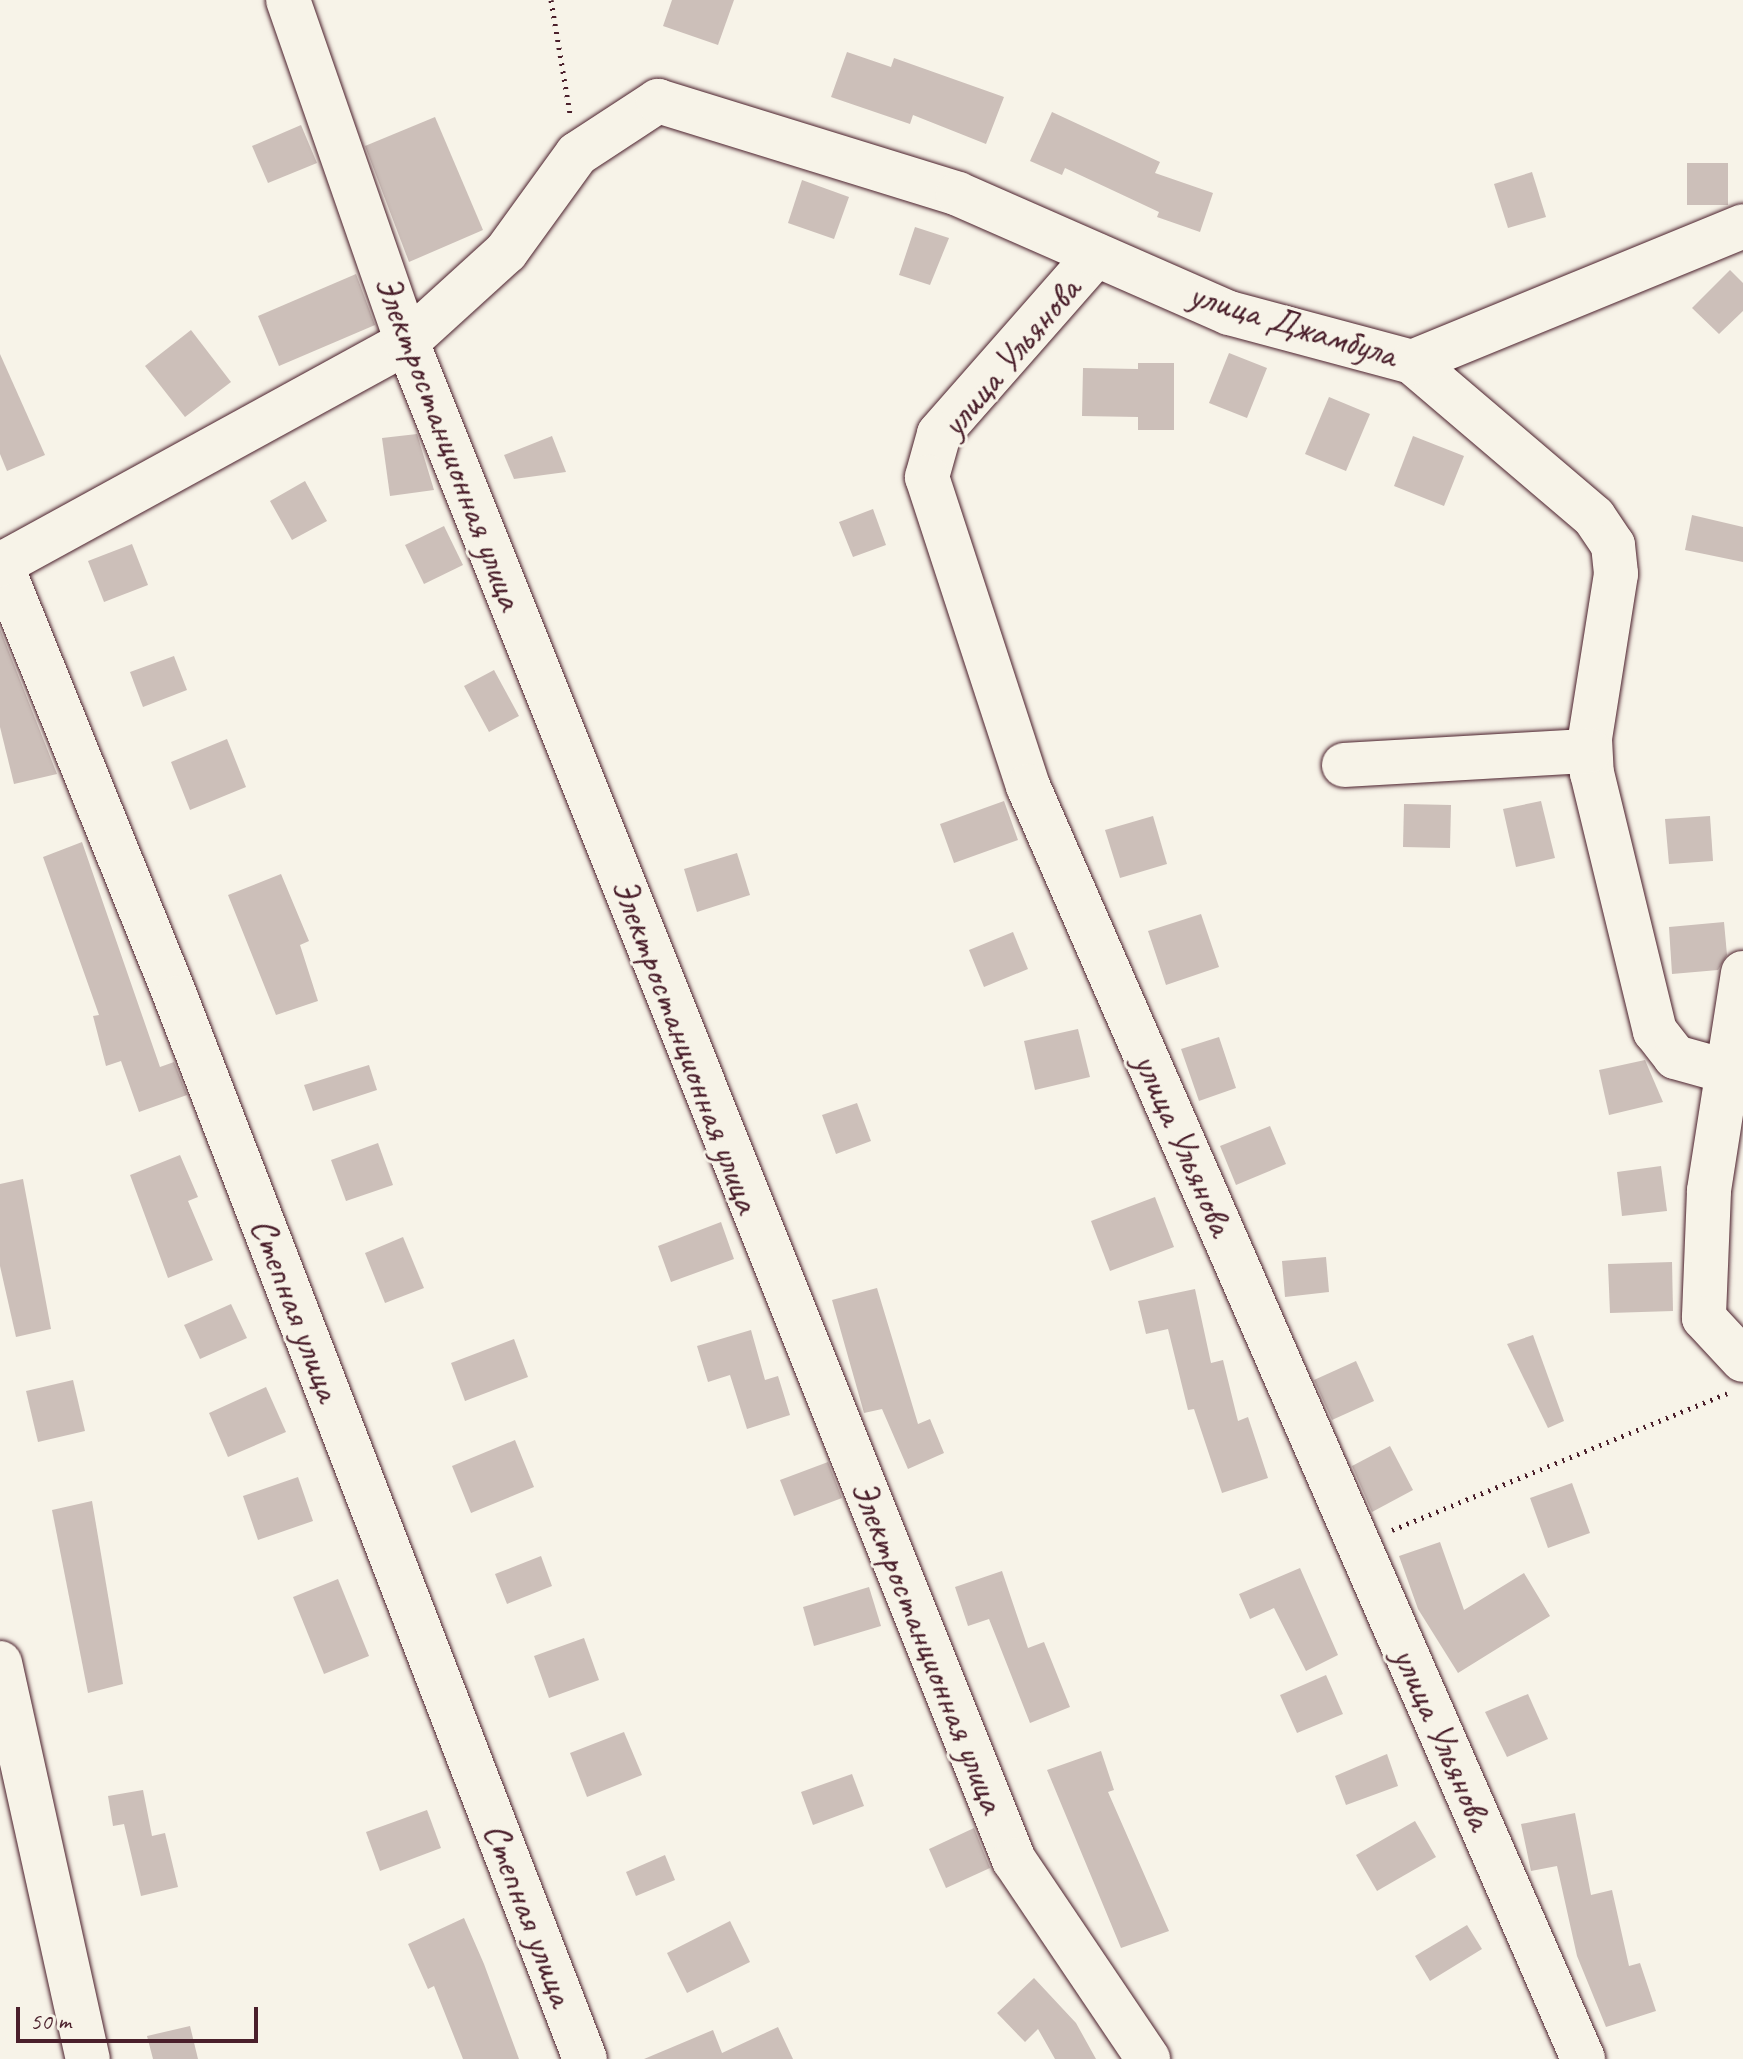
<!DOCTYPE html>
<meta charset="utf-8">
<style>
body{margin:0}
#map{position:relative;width:1743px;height:2059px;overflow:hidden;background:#f7f3e8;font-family:Caveat,sans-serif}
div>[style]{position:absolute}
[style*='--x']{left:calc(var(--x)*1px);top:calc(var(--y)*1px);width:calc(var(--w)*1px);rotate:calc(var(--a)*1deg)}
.building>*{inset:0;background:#ccbfb9}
.path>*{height:5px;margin-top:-2.5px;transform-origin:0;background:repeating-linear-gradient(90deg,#4a1f2b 0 2px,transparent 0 8px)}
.roads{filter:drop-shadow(0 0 2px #4a1f2b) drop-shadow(0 0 2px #4a1f2b)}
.minor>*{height:44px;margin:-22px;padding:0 22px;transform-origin:22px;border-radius:22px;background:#f7f3e8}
span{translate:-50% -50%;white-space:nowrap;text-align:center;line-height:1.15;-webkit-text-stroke:6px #f7f3e8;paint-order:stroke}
.street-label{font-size:38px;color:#4a1f2b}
.scale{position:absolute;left:16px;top:2007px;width:242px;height:36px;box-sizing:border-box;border:4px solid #4a1f2b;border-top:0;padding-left:10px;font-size:24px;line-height:28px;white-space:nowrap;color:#4a1f2b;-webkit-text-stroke:6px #f7f3e8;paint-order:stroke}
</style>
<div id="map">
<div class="building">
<div style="clip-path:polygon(672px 0,734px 0,718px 45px,663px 26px)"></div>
<div style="clip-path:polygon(847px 52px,891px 67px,894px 58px,1004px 97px,986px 144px,913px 115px,910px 124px,831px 97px)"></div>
<div style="clip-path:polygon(1052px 112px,1160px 162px,1155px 173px,1213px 193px,1200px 232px,1157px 217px,1159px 212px,1065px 168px,1062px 175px,1030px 161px)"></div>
<div style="clip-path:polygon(435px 117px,483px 230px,409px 262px,365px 146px)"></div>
<div style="clip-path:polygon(301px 125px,317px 163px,268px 183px,252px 146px)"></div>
<div style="clip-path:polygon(1687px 163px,1728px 163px,1728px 205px,1687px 205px)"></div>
<div style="clip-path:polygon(1532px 172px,1546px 217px,1508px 228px,1494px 184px)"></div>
<div style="clip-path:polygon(802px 180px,849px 197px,834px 239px,788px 223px)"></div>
<div style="clip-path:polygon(915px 227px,949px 238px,930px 285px,899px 275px)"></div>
<div style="clip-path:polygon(1730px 270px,1743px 283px,1743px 311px,1719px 334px,1692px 308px)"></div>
<div style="clip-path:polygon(356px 274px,375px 325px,279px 366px,258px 316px)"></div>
<div style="clip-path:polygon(191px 330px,231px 382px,185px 417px,145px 366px)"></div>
<div style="clip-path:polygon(1229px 353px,1267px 368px,1247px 418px,1209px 403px)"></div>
<div style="clip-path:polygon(0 354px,45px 455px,7px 471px,0 454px)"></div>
<div style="clip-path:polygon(1138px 363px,1174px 363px,1174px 430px,1138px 430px,1138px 417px,1082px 416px,1083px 368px,1138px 369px)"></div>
<div style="clip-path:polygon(1329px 397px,1370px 414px,1346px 471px,1305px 454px)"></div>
<div style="clip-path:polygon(417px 434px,434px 490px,390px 496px,382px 438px)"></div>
<div style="clip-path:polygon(552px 436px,566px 472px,514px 479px,504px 455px)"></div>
<div style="clip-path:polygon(1413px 436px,1464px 456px,1444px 506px,1394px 486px)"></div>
<div style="clip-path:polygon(305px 481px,327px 521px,292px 540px,270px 501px)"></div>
<div style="clip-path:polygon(873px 509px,886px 545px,853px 557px,839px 522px)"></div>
<div style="clip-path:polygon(1692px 515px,1743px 527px,1743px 562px,1685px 550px)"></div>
<div style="clip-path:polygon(444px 526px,463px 565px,424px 584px,405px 545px)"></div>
<div style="clip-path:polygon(132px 544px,148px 585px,104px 602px,88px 561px)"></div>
<div style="clip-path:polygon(0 629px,57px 774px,14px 784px,0 727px)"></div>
<div style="clip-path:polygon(174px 656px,187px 690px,143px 707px,130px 672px)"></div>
<div style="clip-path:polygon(494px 670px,519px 716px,489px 732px,464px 686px)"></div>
<div style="clip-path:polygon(227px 739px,246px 787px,190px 810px,171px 762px)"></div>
<div style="clip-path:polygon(1004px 801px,1018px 840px,954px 863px,940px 824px)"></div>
<div style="clip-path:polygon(1541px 801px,1555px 858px,1516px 867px,1503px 809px)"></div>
<div style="clip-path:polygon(1404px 804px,1451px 805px,1450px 848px,1403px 847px)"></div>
<div style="clip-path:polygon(1153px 816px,1167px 864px,1120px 878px,1105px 830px)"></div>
<div style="clip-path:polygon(1710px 816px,1713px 861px,1669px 864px,1665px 819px)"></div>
<div style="clip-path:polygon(82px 842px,160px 1067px,174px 1062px,187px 1095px,139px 1112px,121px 1061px,106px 1066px,93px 1016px,99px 1015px,43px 857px)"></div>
<div style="clip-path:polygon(737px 853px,750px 895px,697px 912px,684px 869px)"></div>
<div style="clip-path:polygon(281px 874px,309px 941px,300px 945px,318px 1001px,276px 1015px,228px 895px)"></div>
<div style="clip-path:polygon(1201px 914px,1219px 967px,1166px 985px,1148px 931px)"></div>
<div style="clip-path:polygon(1724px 922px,1727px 955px,1718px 970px,1672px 974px,1669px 927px)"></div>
<div style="clip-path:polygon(1013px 932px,1028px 969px,984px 987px,969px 950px)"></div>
<div style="clip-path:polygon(1078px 1029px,1090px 1077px,1035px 1090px,1024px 1041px)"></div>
<div style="clip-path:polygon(1219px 1037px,1236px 1088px,1199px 1101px,1181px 1049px)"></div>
<div style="clip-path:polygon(1645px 1060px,1663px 1102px,1609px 1115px,1599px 1070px)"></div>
<div style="clip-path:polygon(369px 1065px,377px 1090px,313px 1111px,304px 1085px)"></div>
<div style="clip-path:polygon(857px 1103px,871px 1141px,836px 1154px,822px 1115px)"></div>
<div style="clip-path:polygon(1270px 1126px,1286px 1164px,1236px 1185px,1220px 1146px)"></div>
<div style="clip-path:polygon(378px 1143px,393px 1185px,346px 1201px,331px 1160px)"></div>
<div style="clip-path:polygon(180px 1155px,198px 1197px,188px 1201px,213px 1260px,168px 1278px,130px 1175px)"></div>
<div style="clip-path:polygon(1661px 1166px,1667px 1211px,1622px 1216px,1617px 1172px)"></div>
<div style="clip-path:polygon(23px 1179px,51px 1329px,16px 1337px,0 1266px,0 1184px)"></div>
<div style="clip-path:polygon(1155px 1197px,1174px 1247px,1110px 1271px,1091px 1221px)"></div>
<div style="clip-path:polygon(721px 1222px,734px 1259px,671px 1282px,658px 1246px)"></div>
<div style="clip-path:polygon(403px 1237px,424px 1288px,385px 1303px,365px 1253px)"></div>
<div style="clip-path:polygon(1326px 1257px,1329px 1292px,1285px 1297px,1282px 1261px)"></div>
<div style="clip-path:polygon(1672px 1262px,1673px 1311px,1610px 1313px,1608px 1264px)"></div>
<div style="clip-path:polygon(877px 1288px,918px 1424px,930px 1419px,944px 1453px,908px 1469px,882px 1409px,864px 1413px,832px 1300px)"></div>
<div style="clip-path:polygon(1195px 1289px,1211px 1363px,1223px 1360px,1238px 1421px,1248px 1417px,1268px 1478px,1222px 1493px,1194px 1409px,1188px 1410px,1168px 1329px,1146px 1334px,1138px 1301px)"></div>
<div style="clip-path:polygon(231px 1304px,247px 1338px,200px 1359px,184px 1325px)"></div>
<div style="clip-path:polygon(751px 1330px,765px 1380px,778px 1376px,790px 1415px,747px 1429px,730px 1375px,708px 1382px,697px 1346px)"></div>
<div style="clip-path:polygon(1533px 1335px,1564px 1421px,1548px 1428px,1507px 1344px)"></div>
<div style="clip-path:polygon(514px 1339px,528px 1377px,465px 1401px,451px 1363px)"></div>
<div style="clip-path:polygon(1356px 1361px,1374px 1401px,1332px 1420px,1314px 1380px)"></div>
<div style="clip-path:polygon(73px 1380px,85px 1431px,38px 1442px,26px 1391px)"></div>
<div style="clip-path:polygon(266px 1387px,286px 1432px,228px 1457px,209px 1413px)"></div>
<div style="clip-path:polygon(515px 1440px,534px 1487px,471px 1513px,452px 1466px)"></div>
<div style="clip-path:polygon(1390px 1446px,1413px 1490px,1372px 1512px,1352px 1466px)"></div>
<div style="clip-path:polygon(828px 1462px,842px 1498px,794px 1516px,780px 1480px)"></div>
<div style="clip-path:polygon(298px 1477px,313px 1521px,258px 1540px,243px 1496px)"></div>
<div style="clip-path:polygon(1572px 1483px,1590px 1533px,1548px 1548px,1530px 1498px)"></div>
<div style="clip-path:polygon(92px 1501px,123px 1684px,88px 1693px,52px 1510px)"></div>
<div style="clip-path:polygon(1440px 1542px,1464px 1610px,1524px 1573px,1550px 1616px,1458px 1673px,1418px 1609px,1399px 1556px)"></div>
<div style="clip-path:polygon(541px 1556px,552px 1586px,507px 1604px,495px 1574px)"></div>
<div style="clip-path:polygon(1300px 1568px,1338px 1655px,1306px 1671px,1274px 1608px,1250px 1619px,1239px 1594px)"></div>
<div style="clip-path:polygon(1002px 1571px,1028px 1648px,1044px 1642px,1070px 1707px,1030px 1723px,989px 1619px,968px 1626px,955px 1587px)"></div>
<div style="clip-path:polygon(338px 1579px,369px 1656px,324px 1674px,293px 1597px)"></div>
<div style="clip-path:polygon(869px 1587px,881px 1626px,814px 1646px,803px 1607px)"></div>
<div style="clip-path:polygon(584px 1638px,599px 1680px,549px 1698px,534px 1656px)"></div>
<div style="clip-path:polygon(1326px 1675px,1343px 1714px,1297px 1733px,1280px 1695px)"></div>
<div style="clip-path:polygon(1528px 1694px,1548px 1739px,1507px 1757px,1485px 1712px)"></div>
<div style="clip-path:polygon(624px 1732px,642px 1775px,587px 1797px,570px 1753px)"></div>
<div style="clip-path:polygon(1101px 1751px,1114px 1790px,1108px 1792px,1169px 1931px,1121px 1948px,1047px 1770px)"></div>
<div style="clip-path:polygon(1387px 1754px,1398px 1786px,1346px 1805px,1335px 1776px)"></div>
<div style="clip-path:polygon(852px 1774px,864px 1806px,813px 1825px,801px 1792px)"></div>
<div style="clip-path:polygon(143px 1790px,152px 1836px,165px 1833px,178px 1887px,141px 1896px,124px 1824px,113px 1826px,108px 1796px)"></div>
<div style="clip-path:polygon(427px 1810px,441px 1848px,380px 1871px,366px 1832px)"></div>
<div style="clip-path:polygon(1575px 1813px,1591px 1895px,1612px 1890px,1629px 1966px,1640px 1963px,1656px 2011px,1606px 2027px,1577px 1956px,1557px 1866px,1531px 1871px,1521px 1824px)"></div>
<div style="clip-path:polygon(1415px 1821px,1436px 1857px,1377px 1891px,1356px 1855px)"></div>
<div style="clip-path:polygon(974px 1828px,990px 1868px,946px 1888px,929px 1849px)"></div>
<div style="clip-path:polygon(665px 1855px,675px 1880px,636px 1896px,626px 1872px)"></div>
<div style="clip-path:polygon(464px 1918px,484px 1964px,519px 2059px,463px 2059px,434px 1986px,428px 1989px,408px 1944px)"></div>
<div style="clip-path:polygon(730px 1921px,750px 1962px,687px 1993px,667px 1953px)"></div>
<div style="clip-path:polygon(1467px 1925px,1482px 1949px,1430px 1981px,1415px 1956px)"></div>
<div style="clip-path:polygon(1034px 1978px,1076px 2023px,1096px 2059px,1055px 2059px,1038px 2029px,1025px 2042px,997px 2013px)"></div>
<div style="clip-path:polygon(190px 2026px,198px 2059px,153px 2059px,147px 2036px)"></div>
<div style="clip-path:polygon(778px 2027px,793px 2059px,644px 2059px,713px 2030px,722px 2053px)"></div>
</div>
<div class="path">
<div style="--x:551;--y:0;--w:115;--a:80.5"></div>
<div style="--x:1392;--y:1530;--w:362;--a:-22.2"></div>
</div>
<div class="roads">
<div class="minor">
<div style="--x:288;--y:0;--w:362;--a:70.8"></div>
<div style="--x:407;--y:342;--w:1635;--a:68.21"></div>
<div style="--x:1014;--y:1860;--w:240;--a:56"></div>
<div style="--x:1096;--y:255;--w:238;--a:131.3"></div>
<div style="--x:939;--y:434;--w:45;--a:105.6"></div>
<div style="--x:927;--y:477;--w:325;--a:71.9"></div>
<div style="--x:1028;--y:786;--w:1389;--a:66.44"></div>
<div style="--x:1412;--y:362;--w:239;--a:40.4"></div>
<div style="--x:1594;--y:517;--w:34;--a:56"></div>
<div style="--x:1613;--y:545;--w:29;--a:84"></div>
<div style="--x:1616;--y:574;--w:167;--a:99"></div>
<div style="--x:1590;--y:739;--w:34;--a:87"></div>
<div style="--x:1592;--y:773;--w:266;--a:76.3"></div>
<div style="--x:1655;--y:1031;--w:33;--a:52"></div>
<div style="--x:1675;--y:1057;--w:71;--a:15.6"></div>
<div style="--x:0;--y:562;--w:470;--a:68"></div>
<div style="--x:176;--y:998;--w:1137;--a:68.92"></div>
<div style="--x:0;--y:565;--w:464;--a:-28.7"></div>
<div style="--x:407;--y:342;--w:134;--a:-42.3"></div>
<div style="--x:506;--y:252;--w:121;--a:-54.1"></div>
<div style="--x:577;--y:154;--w:97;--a:-33.2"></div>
<div style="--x:658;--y:101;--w:314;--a:17.2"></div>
<div style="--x:958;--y:194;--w:296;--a:23.7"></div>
<div style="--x:1229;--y:313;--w:189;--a:15"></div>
<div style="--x:1412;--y:362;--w:358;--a:-22.3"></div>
<div style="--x:1344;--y:765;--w:246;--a:-3.3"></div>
<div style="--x:1743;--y:973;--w:221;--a:98.9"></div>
<div style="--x:1709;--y:1191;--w:127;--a:92.3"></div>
<div style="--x:1704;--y:1318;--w:57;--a:47.1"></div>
<div style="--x:0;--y:1663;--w:406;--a:77.5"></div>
</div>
</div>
<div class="street-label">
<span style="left:1293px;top:324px;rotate:17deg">улица Джамбула</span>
<span style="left:1010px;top:357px;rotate:-50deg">улица Ульянова</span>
<span style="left:449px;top:442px;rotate:69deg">Электростанционная улица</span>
<span style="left:686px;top:1045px;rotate:69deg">Электростанционная улица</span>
<span style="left:1184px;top:1144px;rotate:66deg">улица Ульянова</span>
<span style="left:296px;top:1309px;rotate:69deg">Степная улица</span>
<span style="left:928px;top:1646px;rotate:68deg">Электростанционная улица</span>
<span style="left:1443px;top:1738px;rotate:66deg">улица Ульянова</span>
<span style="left:529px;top:1914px;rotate:69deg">Степная улица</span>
</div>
<div class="scale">50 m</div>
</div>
